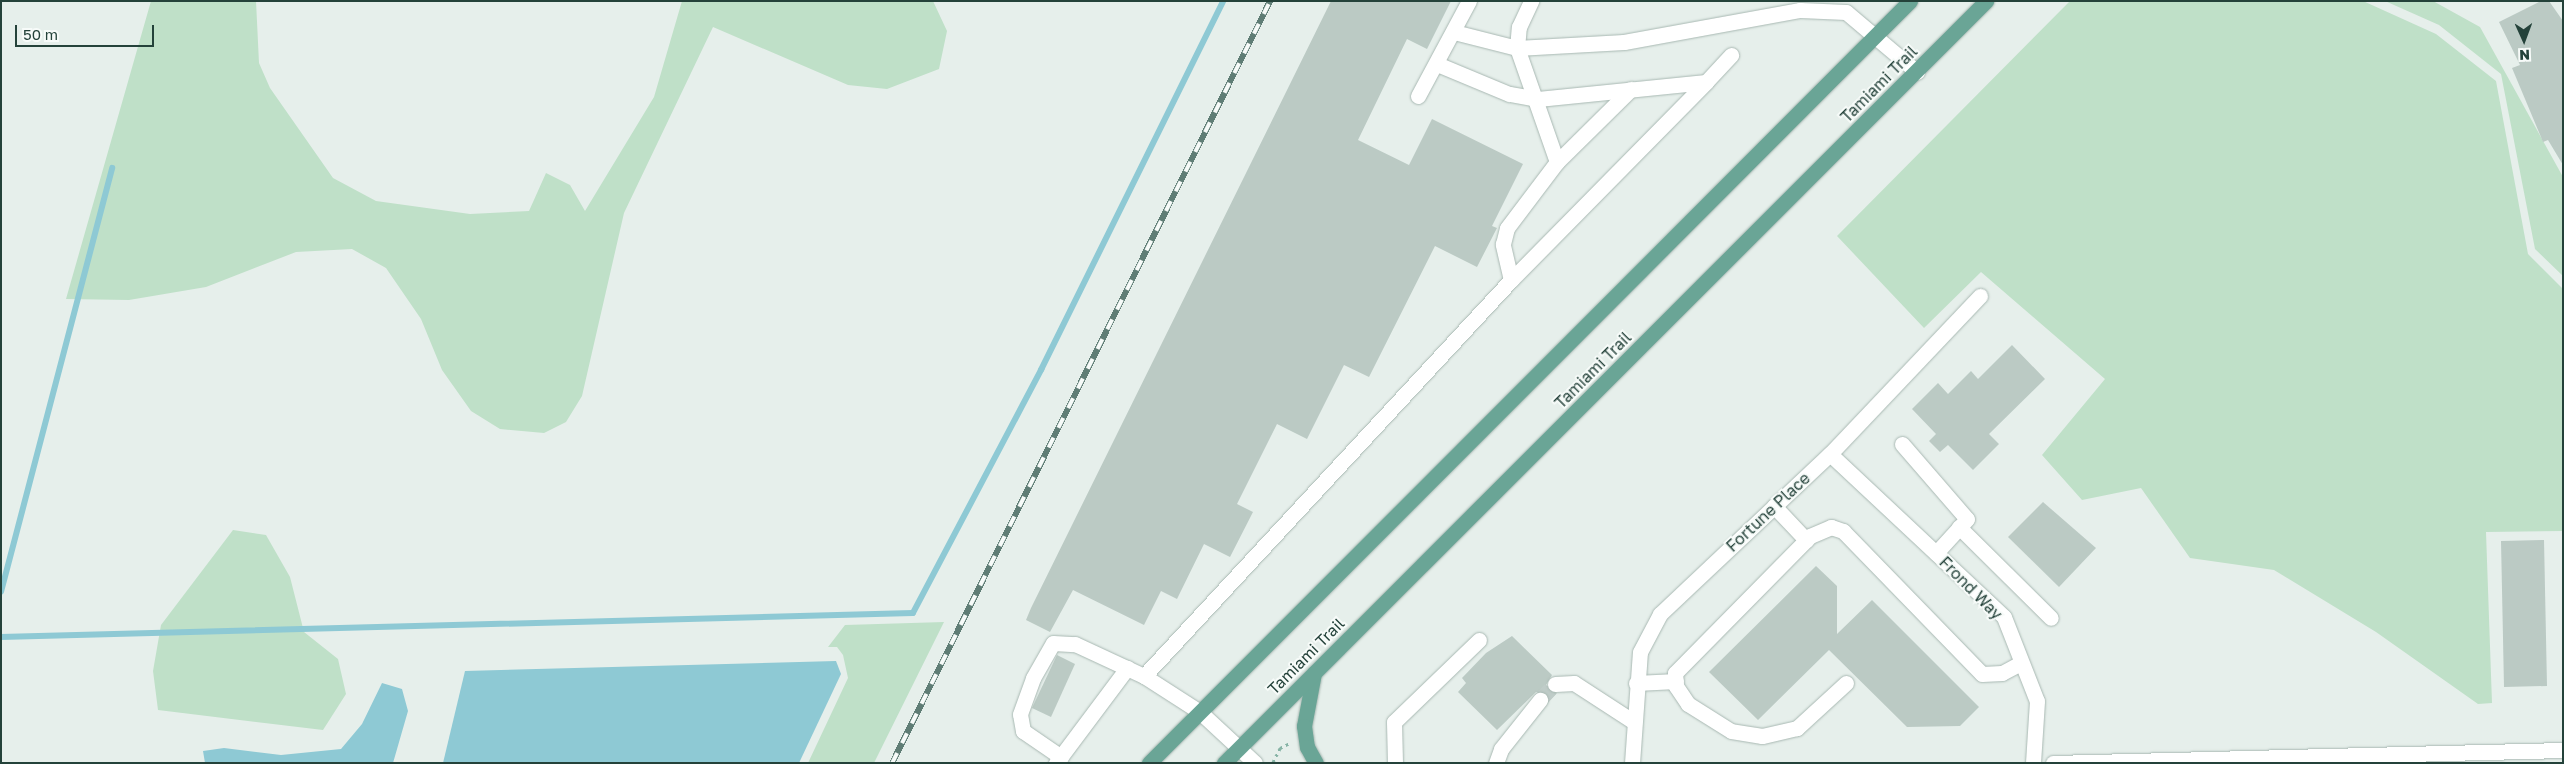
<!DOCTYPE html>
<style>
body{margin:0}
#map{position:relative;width:2564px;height:764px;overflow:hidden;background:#e6efeb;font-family:"Golos Text",sans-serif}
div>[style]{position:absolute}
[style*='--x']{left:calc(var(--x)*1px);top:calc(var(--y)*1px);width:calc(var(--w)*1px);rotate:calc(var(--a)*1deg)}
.green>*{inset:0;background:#bfe0c8}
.water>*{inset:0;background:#8ec9d4}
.stream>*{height:5.5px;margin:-2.75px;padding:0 2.75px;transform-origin:2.75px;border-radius:2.75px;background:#8ec9d4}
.building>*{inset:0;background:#bbcac4}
.minor-tunnel>*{height:15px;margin-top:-7.5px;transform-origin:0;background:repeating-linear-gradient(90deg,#bfccc8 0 15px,transparent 0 23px)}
.path>*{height:3px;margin-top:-1.5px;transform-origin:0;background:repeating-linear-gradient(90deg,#86b3a5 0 2.5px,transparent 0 6.5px)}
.roads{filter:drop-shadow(0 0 1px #a8b8b2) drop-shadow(0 0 1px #a8b8b2)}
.minor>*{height:15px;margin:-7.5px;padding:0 7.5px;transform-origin:7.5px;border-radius:7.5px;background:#fff}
.major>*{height:15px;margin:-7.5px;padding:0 7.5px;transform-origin:7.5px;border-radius:7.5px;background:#6aa596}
.rail>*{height:5.5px;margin-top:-2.75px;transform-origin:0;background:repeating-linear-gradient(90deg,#f7fbf9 0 11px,#5f7d75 0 22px);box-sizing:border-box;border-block:1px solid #5f7d75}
span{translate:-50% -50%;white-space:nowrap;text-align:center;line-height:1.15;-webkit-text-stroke:4px #f7fbf9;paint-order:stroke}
.street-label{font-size:16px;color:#24423a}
.frame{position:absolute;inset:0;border:2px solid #24423a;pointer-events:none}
.north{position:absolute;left:2499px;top:15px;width:50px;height:50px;-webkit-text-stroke:4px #f7fbf9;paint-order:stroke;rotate:178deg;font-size:14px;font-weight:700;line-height:20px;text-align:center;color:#24423a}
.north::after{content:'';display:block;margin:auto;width:18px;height:22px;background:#24423a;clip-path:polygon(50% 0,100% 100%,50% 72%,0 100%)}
.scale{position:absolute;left:15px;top:25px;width:139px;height:22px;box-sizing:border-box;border:2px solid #24423a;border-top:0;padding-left:6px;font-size:15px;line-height:18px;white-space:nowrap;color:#24423a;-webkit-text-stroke:4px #f7fbf9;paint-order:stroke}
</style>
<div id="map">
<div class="green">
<div style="clip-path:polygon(151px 1px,256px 1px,259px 63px,270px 88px,333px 178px,376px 201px,470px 214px,529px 211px,546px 173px,570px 185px,585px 211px,654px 97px,682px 1px,933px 1px,947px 31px,939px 69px,887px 89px,848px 85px,713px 27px,624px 213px,582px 396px,566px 422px,544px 433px,500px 429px,471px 411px,442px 370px,421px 319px,386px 268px,352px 249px,296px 252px,206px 287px,129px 300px,66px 299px)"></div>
<div style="clip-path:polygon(2070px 1px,2363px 1px,2436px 34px,2496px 81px,2528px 254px,2563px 289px,2563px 531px,2486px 532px,2492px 703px,2478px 704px,2376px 632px,2274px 570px,2190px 558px,2141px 488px,2082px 500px,2042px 455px,2105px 379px,1981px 272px,1924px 328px,1837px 236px)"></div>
<div style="clip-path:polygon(2385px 1px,2433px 1px,2480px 27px,2563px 177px,2563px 276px,2535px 249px,2501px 74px,2439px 25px)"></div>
<div style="clip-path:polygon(233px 530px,266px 535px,290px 577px,304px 632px,338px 659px,346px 694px,323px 730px,158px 710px,153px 671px,161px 625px)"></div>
<div style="clip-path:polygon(944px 622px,874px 763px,808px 763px,848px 678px,843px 655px,837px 647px,828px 647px,845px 625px)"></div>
</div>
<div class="water">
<div style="clip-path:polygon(836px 661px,841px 674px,799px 763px,443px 763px,465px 671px)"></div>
<div style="clip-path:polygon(382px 683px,402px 689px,408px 711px,393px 763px,205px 763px,203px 751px,224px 748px,281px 755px,341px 749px,362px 724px)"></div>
</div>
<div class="stream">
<div style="--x:1;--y:592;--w:438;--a:-75.3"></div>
<div style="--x:1;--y:637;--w:912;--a:-1.51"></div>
<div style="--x:913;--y:613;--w:275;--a:-62.2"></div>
<div style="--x:1041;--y:370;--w:411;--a:-63.7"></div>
</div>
<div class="building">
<div style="clip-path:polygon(1331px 1px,1451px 1px,1427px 49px,1407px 39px,1358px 140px,1409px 165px,1432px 119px,1523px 164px,1492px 226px,1497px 228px,1477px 267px,1435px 246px,1369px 377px,1344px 365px,1307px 439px,1277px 424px,1237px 504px,1253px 512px,1230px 557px,1204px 544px,1177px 599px,1161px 591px,1144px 625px,1073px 590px,1050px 632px,1026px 620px,1031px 608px)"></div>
<div style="clip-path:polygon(2541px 1px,2549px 1px,2563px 21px,2563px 165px,2548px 140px,2543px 142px,2512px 68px,2520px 65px,2499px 22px)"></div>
<div style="clip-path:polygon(2012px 345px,2045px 379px,1989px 434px,1999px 444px,1973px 470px,1948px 445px,1940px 452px,1929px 441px,1936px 434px,1912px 409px,1938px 383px,1948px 394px,1971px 371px,1978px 379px)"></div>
<div style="clip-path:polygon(2043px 502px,2096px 548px,2059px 587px,2008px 537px)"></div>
<div style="clip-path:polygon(2544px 540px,2547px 686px,2504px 687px,2501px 541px)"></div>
<div style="clip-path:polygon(1816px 566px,1837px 586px,1837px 634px,1872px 600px,1979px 707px,1960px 726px,1907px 727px,1829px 650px,1758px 720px,1709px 672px)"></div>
<div style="clip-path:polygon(1512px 636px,1552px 675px,1546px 685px,1557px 693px,1549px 701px,1545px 692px,1536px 692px,1497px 730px,1458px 692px,1466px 683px,1462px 678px,1486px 653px)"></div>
<div style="clip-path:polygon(1057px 655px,1075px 664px,1051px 717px,1032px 708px)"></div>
</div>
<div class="minor-tunnel">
<div style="--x:1540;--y:700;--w:22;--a:-47"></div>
</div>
<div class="path">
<div style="--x:1273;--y:762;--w:16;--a:-63"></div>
<div style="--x:1280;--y:748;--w:11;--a:-27"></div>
</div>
<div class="roads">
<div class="minor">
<div style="--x:1454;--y:32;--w:65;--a:14.3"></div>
<div style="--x:1517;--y:48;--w:107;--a:-3.2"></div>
<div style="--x:1624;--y:42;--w:179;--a:-10.3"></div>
<div style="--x:1800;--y:10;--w:46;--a:2.5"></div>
<div style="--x:1846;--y:12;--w:93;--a:40.2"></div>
<div style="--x:1706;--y:82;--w:37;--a:-47"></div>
<div style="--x:1418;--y:96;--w:108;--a:-61.8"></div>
<div style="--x:1557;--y:162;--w:104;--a:-44.6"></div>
<div style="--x:1511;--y:280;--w:37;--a:-103"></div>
<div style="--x:1503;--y:244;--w:16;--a:-76"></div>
<div style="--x:1507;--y:228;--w:83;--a:-52.9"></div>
<div style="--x:1557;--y:162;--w:121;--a:-109.3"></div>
<div style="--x:1517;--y:48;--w:21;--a:-85"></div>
<div style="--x:1519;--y:27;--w:29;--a:-65"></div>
<div style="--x:1902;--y:444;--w:99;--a:49.1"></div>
<div style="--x:1967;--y:519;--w:46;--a:132.4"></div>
<div style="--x:1830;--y:454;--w:238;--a:43.1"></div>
<div style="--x:2004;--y:617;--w:90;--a:68.6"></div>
<div style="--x:2037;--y:701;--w:62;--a:93.7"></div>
<div style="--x:1774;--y:506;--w:47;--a:46.7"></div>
<div style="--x:1959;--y:527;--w:129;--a:44.7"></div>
<div style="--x:1636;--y:683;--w:40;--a:-2.9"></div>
<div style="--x:1846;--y:683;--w:67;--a:137.4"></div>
<div style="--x:1797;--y:728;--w:36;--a:167"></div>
<div style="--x:1762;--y:736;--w:31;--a:-171"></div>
<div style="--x:1731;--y:731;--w:51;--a:-147.9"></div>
<div style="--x:1688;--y:704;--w:22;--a:-124"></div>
<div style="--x:1676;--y:686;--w:13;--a:-94"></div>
<div style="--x:1675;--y:673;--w:192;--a:-45.4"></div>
<div style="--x:1810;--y:536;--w:23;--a:-23"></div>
<div style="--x:1831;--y:527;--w:13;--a:18"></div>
<div style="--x:1843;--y:531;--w:199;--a:45.8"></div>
<div style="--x:1982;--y:674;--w:20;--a:-3"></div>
<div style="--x:2002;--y:673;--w:21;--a:-28"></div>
<div style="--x:1555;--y:684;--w:19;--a:-3"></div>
<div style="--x:1574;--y:683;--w:72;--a:33"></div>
<div style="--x:1061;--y:757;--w:46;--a:-145.6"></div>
<div style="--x:1023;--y:731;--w:17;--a:-100"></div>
<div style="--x:1020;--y:714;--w:38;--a:-70"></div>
<div style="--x:1033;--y:678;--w:40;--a:-60.3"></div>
<div style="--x:1053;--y:643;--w:22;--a:3"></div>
<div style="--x:1075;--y:644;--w:76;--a:24.9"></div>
<div style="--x:1056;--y:763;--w:119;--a:-53.2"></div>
<div style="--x:1255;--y:763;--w:75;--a:-137.2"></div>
<div style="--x:1200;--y:712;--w:67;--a:-147.3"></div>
<div style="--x:1144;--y:676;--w:540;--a:-47.18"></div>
<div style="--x:1511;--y:280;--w:278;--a:-45.4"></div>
<div style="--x:1706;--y:82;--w:169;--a:174.2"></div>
<div style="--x:1538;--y:99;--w:29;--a:-170"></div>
<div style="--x:1509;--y:94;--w:78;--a:-157.4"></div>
<div style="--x:1395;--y:763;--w:41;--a:-91.4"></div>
<div style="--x:1394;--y:722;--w:118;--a:-44"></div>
<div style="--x:1496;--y:763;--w:15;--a:-70"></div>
<div style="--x:1501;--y:749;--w:63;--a:-51.5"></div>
<div style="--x:1632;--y:763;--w:111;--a:-85.9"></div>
<div style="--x:1640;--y:652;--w:43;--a:-62.2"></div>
<div style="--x:1660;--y:614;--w:233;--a:-43.3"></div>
<div style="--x:1830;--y:454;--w:218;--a:-46.5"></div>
<div style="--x:2053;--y:763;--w:510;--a:-1.46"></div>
</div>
<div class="major">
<div style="--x:1314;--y:673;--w:54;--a:100.7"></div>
<div style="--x:1304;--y:726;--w:21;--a:82"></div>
<div style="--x:1307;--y:747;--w:18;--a:61"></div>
<div style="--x:1149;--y:763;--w:1077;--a:-45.04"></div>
<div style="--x:1224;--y:763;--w:1078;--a:-45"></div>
</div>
</div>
<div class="rail">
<div style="--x:892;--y:763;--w:851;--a:-63.62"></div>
</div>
<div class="street-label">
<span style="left:1879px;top:84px;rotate:-45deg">Tamiami Trail</span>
<span style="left:1593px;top:370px;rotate:-45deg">Tamiami Trail</span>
<span style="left:1768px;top:512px;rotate:-43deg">Fortune Place</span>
<span style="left:1971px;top:588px;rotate:45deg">Frond Way</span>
<span style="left:1306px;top:656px;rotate:-45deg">Tamiami Trail</span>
</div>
<div class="frame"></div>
<div class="north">N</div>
<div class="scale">50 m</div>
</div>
